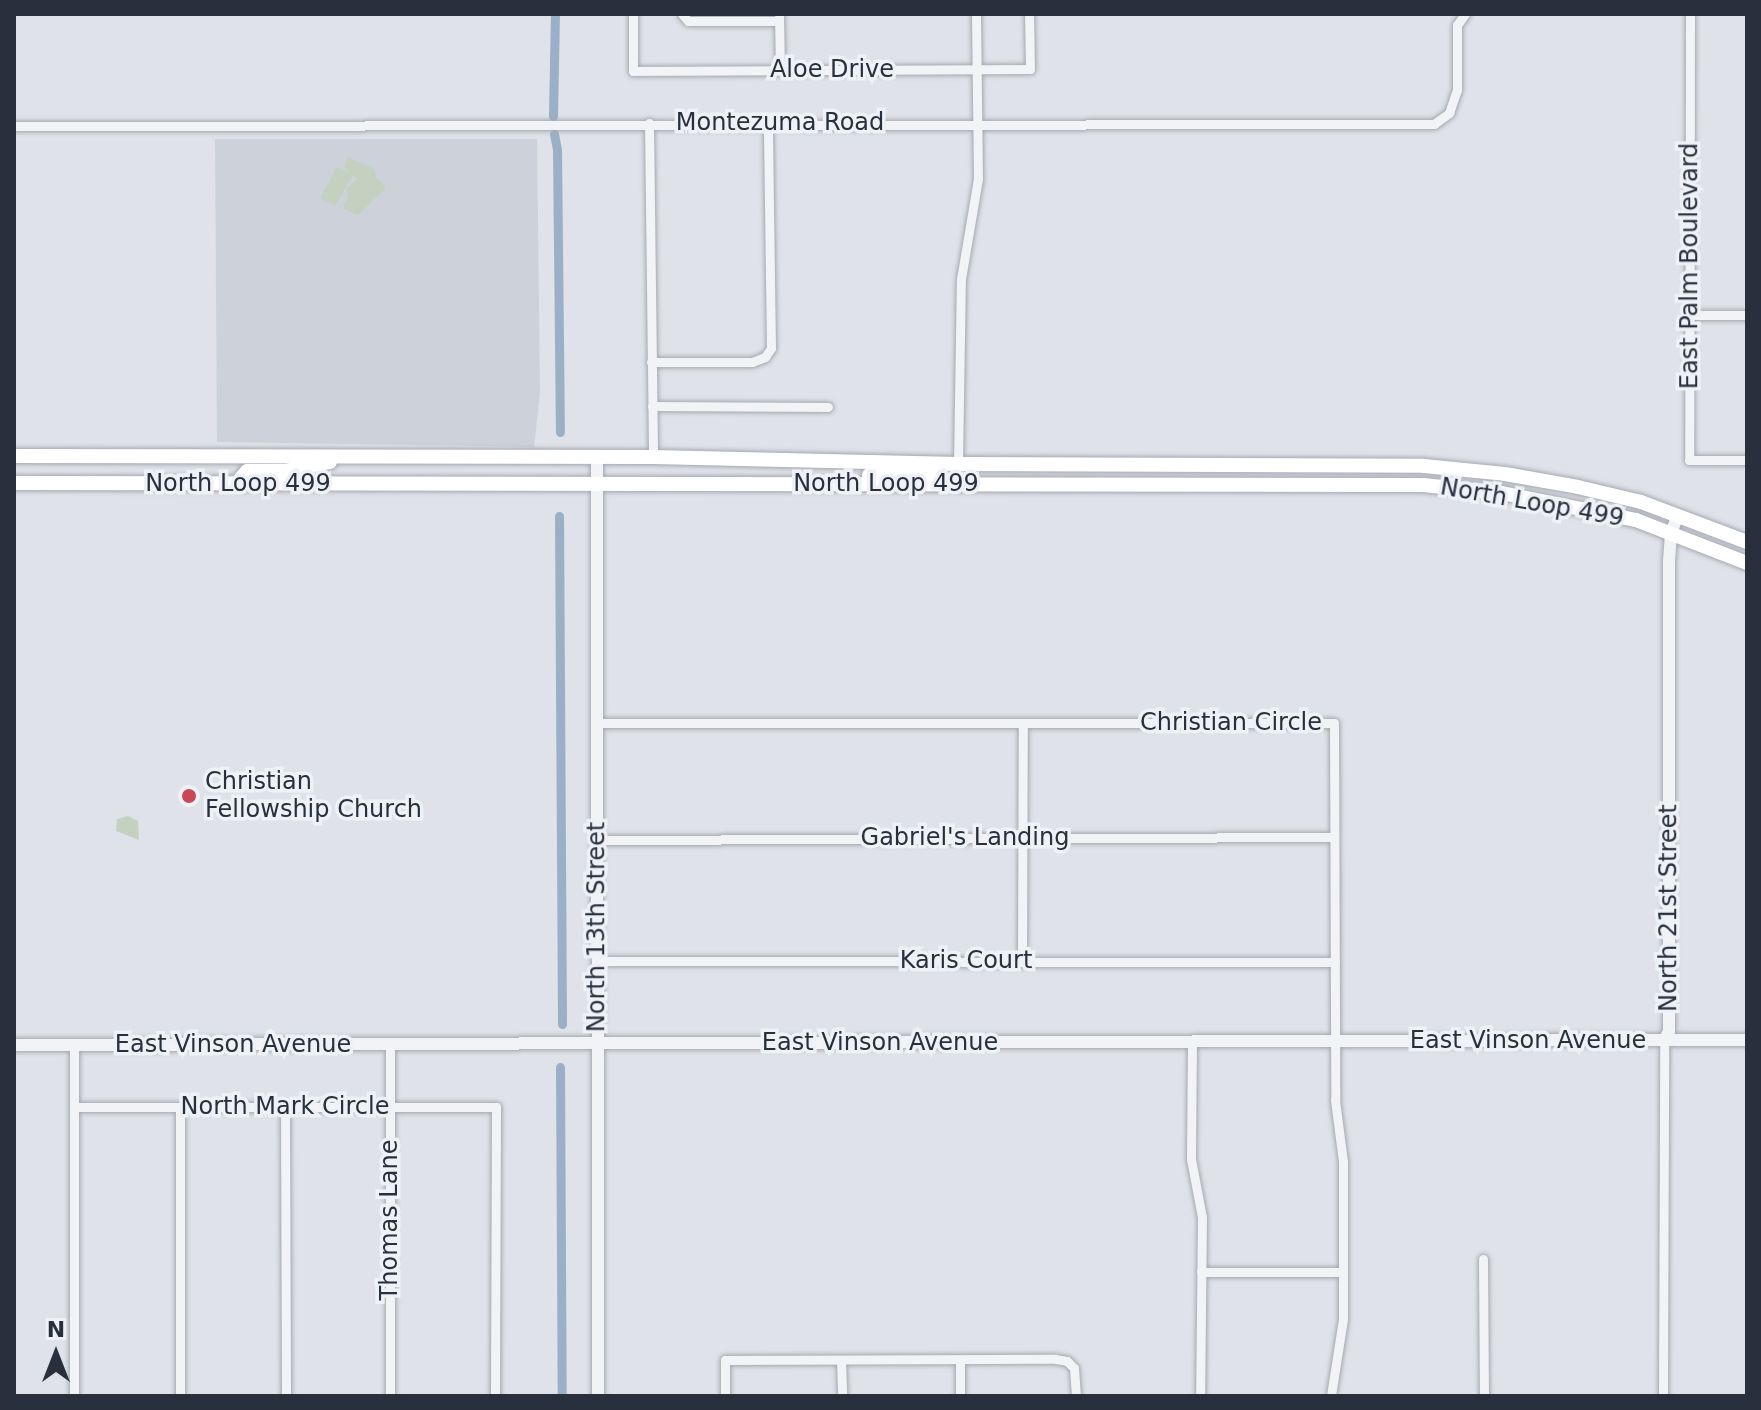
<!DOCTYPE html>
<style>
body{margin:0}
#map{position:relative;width:1761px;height:1410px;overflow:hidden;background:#dfe2e8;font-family:"DejaVu Sans",sans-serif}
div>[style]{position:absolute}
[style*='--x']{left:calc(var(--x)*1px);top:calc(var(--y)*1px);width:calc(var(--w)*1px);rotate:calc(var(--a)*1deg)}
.built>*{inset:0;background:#cdd1d9}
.green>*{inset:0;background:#c4d1c0}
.canal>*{height:9px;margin:-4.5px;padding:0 4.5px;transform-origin:4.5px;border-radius:4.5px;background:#9bafc7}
.roads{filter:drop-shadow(0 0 2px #a4a9b2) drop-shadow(0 0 2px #a4a9b2)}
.minor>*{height:9px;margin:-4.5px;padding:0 4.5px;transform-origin:4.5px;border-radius:4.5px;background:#f1f3f6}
.tertiary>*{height:12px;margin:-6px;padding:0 6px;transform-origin:6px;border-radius:6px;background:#f1f3f6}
.primary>*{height:14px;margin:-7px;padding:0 7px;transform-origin:7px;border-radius:7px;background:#fff}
.dots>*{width:22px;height:22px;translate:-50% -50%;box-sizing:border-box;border:4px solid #eef1f5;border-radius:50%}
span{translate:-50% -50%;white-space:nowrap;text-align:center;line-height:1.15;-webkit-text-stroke:7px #eef1f5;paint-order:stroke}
.street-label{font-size:24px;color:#28303e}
.poi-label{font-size:24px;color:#28303e}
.left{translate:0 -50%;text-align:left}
.frame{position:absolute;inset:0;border:16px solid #28303e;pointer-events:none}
.north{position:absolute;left:16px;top:1314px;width:80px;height:80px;-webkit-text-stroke:6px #eef1f5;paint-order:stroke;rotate:0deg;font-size:22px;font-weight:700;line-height:32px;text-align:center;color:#28303e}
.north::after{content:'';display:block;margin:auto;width:28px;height:36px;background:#28303e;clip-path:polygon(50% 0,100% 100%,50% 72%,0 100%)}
</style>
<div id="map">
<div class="built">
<div style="clip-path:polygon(215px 139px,537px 139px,540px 393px,534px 447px,217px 442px)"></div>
</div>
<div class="green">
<div style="clip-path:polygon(348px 157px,374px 169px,377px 179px,385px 185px,385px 189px,358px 215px,345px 210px,343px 205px,348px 198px,346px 189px,357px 179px,353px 175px,335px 206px,320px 198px,337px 167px,350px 173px,344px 168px)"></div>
<div style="clip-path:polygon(128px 816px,138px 821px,139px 840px,116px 831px,117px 819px)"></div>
</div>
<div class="canal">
<div style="--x:553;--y:116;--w:102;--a:-88.9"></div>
<div style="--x:554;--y:134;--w:16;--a:79"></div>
<div style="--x:557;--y:150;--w:282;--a:89.4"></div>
<div style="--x:559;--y:516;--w:508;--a:89.66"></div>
<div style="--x:560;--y:1067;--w:329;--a:89.7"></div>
</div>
<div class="roads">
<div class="minor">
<div style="--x:633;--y:14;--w:57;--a:90"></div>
<div style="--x:633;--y:71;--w:397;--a:-0.3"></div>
<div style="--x:1030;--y:69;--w:55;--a:-91"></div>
<div style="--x:682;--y:14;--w:9;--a:49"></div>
<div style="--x:688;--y:21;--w:91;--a:0"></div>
<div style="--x:779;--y:14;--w:56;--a:89"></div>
<div style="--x:1690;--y:14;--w:446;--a:90.1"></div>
<div style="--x:1689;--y:460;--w:58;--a:0"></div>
<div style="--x:649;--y:123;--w:334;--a:89.3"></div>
<div style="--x:14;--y:126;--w:1420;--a:-0.08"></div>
<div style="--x:1434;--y:124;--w:19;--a:-36"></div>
<div style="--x:1449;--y:113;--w:24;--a:-71"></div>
<div style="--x:1457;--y:90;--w:65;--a:-90"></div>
<div style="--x:1457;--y:25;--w:14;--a:-54"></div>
<div style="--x:1690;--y:315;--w:57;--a:0"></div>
<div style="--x:651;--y:362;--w:101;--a:0"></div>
<div style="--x:752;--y:362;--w:14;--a:-21"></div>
<div style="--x:765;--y:357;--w:11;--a:-56"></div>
<div style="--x:771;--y:348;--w:225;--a:-90.8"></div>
<div style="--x:652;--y:406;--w:176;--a:0.3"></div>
<div style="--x:958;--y:464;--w:185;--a:-89.1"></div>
<div style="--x:961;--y:279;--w:101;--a:-80.4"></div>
<div style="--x:978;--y:179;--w:165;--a:-90.7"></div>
<div style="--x:597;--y:723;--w:737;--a:0"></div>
<div style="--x:1334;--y:723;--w:377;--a:89.8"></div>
<div style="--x:1335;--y:1100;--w:63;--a:82.6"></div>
<div style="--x:1343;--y:1162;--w:157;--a:90"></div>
<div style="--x:1343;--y:1319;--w:78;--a:98.9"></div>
<div style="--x:597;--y:840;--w:736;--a:-0.23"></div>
<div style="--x:598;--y:961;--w:737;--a:0.08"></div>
<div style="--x:1022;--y:961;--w:237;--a:-89.8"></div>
<div style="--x:1192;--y:1042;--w:117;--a:90.5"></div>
<div style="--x:1191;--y:1159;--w:59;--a:79.3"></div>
<div style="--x:1202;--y:1217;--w:179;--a:90.6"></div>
<div style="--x:74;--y:1045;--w:351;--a:90"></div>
<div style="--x:74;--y:1107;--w:422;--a:0"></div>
<div style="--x:496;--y:1107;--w:289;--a:90.2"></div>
<div style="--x:180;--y:1107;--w:289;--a:90"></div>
<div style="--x:285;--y:1107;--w:289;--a:89.8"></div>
<div style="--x:1483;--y:1259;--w:137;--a:89.6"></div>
<div style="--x:1201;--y:1272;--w:142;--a:0"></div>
<div style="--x:841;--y:1360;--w:36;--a:88"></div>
<div style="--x:960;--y:1360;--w:36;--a:90"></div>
<div style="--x:390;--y:1396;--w:352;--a:-90"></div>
<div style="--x:725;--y:1396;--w:36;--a:-90"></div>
<div style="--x:725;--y:1360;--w:330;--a:-0.2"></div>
<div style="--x:1055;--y:1359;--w:12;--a:9"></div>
<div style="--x:1067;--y:1361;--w:10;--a:45"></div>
<div style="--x:1074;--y:1368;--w:28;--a:86"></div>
<div style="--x:1663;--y:1396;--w:355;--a:-89.8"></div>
</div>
<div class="tertiary">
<div style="--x:597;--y:458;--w:938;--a:89.94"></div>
<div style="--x:1664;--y:1041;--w:11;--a:-63"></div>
<div style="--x:1669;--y:1031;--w:470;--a:-90"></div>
<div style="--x:1669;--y:561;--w:28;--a:-86"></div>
<div style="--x:1671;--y:533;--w:19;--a:-69"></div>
<div style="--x:14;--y:1045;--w:1733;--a:-0.17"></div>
</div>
<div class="primary">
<div style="--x:14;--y:456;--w:639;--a:0.09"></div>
<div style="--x:653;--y:457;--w:305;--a:1.3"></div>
<div style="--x:958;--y:464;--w:466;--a:0.2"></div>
<div style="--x:1424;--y:466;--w:81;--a:5.6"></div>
<div style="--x:1505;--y:474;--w:74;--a:10.1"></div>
<div style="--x:1578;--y:487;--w:65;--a:13.4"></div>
<div style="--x:1641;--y:502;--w:113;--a:20.7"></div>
<div style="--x:869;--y:475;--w:63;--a:-2.7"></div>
<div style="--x:14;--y:483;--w:1409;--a:0.08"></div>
<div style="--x:1423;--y:485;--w:79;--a:5.8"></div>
<div style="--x:1502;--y:493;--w:137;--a:11.4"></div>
<div style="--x:1636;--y:520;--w:119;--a:21.2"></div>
<div style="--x:242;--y:484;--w:6;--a:-99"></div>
<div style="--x:241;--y:478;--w:9;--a:-49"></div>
<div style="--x:247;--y:471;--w:38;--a:0"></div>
<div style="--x:285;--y:471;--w:46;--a:-11.3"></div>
</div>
</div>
<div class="dots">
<div style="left:189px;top:796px;background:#c94857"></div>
</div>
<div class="street-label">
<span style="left:832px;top:70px">Aloe Drive</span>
<span style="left:780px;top:123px">Montezuma Road</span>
<span style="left:1690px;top:266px;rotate:-90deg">East Palm Boulevard</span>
<span style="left:238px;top:484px">North Loop 499</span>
<span style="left:886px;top:484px">North Loop 499</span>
<span style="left:1532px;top:503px;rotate:10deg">North Loop 499</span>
<span style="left:1231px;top:723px">Christian Circle</span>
<span style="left:965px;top:838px">Gabriel's Landing</span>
<span style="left:1669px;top:908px;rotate:-90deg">North 21st Street</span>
<span style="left:597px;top:927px;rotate:-90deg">North 13th Street</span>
<span style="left:966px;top:961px">Karis Court</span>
<span style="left:1528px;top:1041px">East Vinson Avenue</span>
<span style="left:880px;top:1043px">East Vinson Avenue</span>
<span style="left:233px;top:1045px">East Vinson Avenue</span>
<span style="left:285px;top:1107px">North Mark Circle</span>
<span style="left:390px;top:1220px;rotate:-90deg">Thomas Lane</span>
</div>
<div class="poi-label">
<span class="left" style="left:205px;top:796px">Christian<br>Fellowship Church</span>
</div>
<div class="frame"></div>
<div class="north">N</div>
</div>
